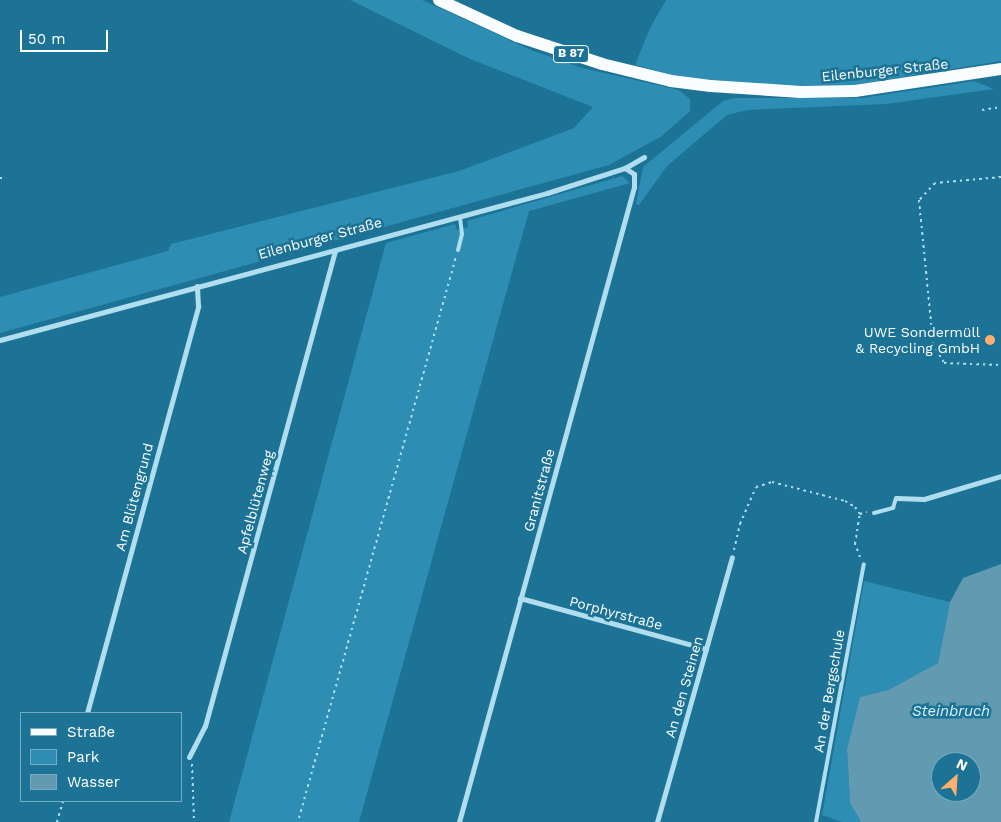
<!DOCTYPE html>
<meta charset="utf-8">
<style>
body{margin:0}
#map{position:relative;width:1001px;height:822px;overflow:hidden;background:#1c7396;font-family:"Work Sans",sans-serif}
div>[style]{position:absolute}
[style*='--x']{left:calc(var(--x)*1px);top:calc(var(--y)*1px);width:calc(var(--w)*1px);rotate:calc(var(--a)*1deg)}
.green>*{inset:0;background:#2d8db2}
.water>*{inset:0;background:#629ab1}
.path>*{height:2px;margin-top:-1px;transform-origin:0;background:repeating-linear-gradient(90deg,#b0deef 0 2.5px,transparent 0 6.5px)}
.lane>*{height:4px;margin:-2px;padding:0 2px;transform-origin:2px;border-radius:2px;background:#b0deef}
.street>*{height:5px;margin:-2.5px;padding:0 2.5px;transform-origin:2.5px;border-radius:2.5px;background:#b0deef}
.primary>*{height:12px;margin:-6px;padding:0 6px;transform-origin:6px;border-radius:6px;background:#f9fdff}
.dots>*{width:14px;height:14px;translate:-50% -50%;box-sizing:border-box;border:2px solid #1c7396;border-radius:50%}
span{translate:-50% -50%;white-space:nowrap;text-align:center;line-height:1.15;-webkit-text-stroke:5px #1c7396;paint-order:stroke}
.shield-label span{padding:1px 4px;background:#1c7396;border:1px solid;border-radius:4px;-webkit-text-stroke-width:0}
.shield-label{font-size:12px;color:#fff;font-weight:700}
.street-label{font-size:14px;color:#fff}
.poi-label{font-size:14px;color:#fff}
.right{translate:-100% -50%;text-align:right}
.water-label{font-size:15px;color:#dbf1fa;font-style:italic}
.legend{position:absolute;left:20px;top:712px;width:162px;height:90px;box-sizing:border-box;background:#1c7396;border:1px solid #77abc0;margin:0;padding:6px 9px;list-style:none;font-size:15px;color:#fff}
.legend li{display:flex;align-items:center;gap:10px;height:25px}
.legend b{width:25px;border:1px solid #77abc0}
.north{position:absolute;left:931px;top:752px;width:50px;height:50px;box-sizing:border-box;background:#1c7396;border:1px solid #77abc0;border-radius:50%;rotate:26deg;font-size:14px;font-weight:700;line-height:20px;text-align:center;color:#fff}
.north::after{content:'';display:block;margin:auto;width:18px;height:22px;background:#ffae6f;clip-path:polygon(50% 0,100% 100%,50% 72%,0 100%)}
.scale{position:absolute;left:20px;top:30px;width:88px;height:22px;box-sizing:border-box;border:2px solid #fff;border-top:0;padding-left:6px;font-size:15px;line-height:18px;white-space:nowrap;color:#fff;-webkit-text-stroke:4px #1c7396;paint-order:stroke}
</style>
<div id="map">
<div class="green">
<div style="clip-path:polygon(350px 0,422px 0,531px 50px,582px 68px,679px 90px,690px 99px,690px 111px,662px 136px,609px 165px,0 333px,0 297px,168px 251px,171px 244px,459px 171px,574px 128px,593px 107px,470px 59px)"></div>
<div style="clip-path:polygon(666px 0,1001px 0,1001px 61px,854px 85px,783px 86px,680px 77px,635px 65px,650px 28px)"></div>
<div style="clip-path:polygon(974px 81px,994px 89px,886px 104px,747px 110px,727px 115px,667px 166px,639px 205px,636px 204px,643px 167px,723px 101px,735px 98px,862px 98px)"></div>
<div style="clip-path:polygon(622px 176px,630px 183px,529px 211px,359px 822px,229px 822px,386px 243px,455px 224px,457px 230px,468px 227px,467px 221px)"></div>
<div style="clip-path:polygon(864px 581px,950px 602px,938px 663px,888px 690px,860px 697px,847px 749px,850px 803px,861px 822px,842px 822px,822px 815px)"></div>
</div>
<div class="water">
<div style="clip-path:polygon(evenodd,1001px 564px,1001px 822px,861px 822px,850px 803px,847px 749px,860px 697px,888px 690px,938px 663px,950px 602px,963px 578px,1001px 564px,941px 762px,971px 762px,971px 792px,941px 792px,941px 762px)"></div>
</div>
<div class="path">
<div style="--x:982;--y:110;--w:19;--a:-9"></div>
<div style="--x:1001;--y:177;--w:66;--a:174.8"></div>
<div style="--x:935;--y:183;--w:23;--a:133"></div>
<div style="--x:919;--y:200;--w:144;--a:84.4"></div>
<div style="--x:933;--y:343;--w:23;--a:61"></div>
<div style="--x:944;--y:363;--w:57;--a:2"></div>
<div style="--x:0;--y:178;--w:5;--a:0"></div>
<div style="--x:734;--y:550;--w:27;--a:-77"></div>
<div style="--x:740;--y:524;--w:40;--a:-66.6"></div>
<div style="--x:756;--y:487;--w:17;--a:-17"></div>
<div style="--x:772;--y:482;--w:75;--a:14.6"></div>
<div style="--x:845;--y:501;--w:12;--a:31"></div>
<div style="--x:855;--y:507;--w:9;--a:54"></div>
<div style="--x:860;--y:557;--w:14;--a:-111"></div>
<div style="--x:855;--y:544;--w:30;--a:-81"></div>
<div style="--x:860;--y:514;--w:7;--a:-16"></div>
<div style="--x:192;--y:764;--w:58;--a:88"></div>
<div style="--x:299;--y:818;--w:583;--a:-74.37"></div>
<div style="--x:57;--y:822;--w:22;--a:-74"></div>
</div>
<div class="lane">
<div style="--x:458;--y:250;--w:16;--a:-76"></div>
<div style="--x:462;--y:234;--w:17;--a:-97"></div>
<div style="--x:874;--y:513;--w:20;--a:-15"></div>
<div style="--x:893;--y:508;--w:10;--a:-73"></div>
<div style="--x:816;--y:822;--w:262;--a:-79.5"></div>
</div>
<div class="street">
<div style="--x:0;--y:340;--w:566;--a:-15.04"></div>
<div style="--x:547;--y:193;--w:82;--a:-17.8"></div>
<div style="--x:625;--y:168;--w:22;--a:-30"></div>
<div style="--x:896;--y:498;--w:28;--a:2"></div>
<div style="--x:924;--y:499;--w:80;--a:-16.6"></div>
<div style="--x:520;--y:598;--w:193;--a:15.3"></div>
<div style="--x:87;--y:713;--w:422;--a:-74.7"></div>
<div style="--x:198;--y:306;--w:20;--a:-93"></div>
<div style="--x:189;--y:757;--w:35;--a:-63"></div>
<div style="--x:205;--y:726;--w:493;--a:-74.7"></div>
<div style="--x:459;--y:822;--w:659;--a:-74.59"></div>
<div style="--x:634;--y:187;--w:13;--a:-90"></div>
<div style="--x:634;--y:174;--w:11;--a:-146"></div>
<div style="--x:657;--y:822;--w:275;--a:-74.2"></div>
</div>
<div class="primary">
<div style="--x:439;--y:0;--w:86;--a:24.8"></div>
<div style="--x:517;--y:36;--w:89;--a:18.2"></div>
<div style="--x:602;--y:64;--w:71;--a:13.8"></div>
<div style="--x:671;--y:81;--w:40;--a:7.1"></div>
<div style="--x:711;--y:86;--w:90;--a:3.8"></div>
<div style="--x:801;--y:92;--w:54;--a:-1.1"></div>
<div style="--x:855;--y:91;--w:148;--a:-8.6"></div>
</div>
<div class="dots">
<div style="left:990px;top:340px;background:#ffae6f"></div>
</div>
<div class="shield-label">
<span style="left:571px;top:54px">B 87</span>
</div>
<div class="street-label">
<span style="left:885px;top:70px;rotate:-6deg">Eilenburger Straße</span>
<span style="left:320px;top:238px;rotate:-15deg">Eilenburger Straße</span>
<span style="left:539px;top:490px;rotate:-75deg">Granitstraße</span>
<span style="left:134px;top:497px;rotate:-75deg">Am Blütengrund</span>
<span style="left:255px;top:502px;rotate:-75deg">Apfelblütenweg</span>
<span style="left:616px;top:613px;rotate:15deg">Porphyrstraße</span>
<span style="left:684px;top:687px;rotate:-74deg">An den Steinen</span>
<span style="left:829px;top:691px;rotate:-80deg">An der Bergschule</span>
</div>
<div class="poi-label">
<span class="right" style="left:980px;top:340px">UWE Sondermüll<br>&amp; Recycling GmbH</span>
</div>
<div class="water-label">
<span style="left:951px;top:712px">Steinbruch</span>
</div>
<ul class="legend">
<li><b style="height:6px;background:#f9fdff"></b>Straße</li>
<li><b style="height:14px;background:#2d8db2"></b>Park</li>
<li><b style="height:14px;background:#629ab1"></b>Wasser</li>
</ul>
<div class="north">N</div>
<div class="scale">50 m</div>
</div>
